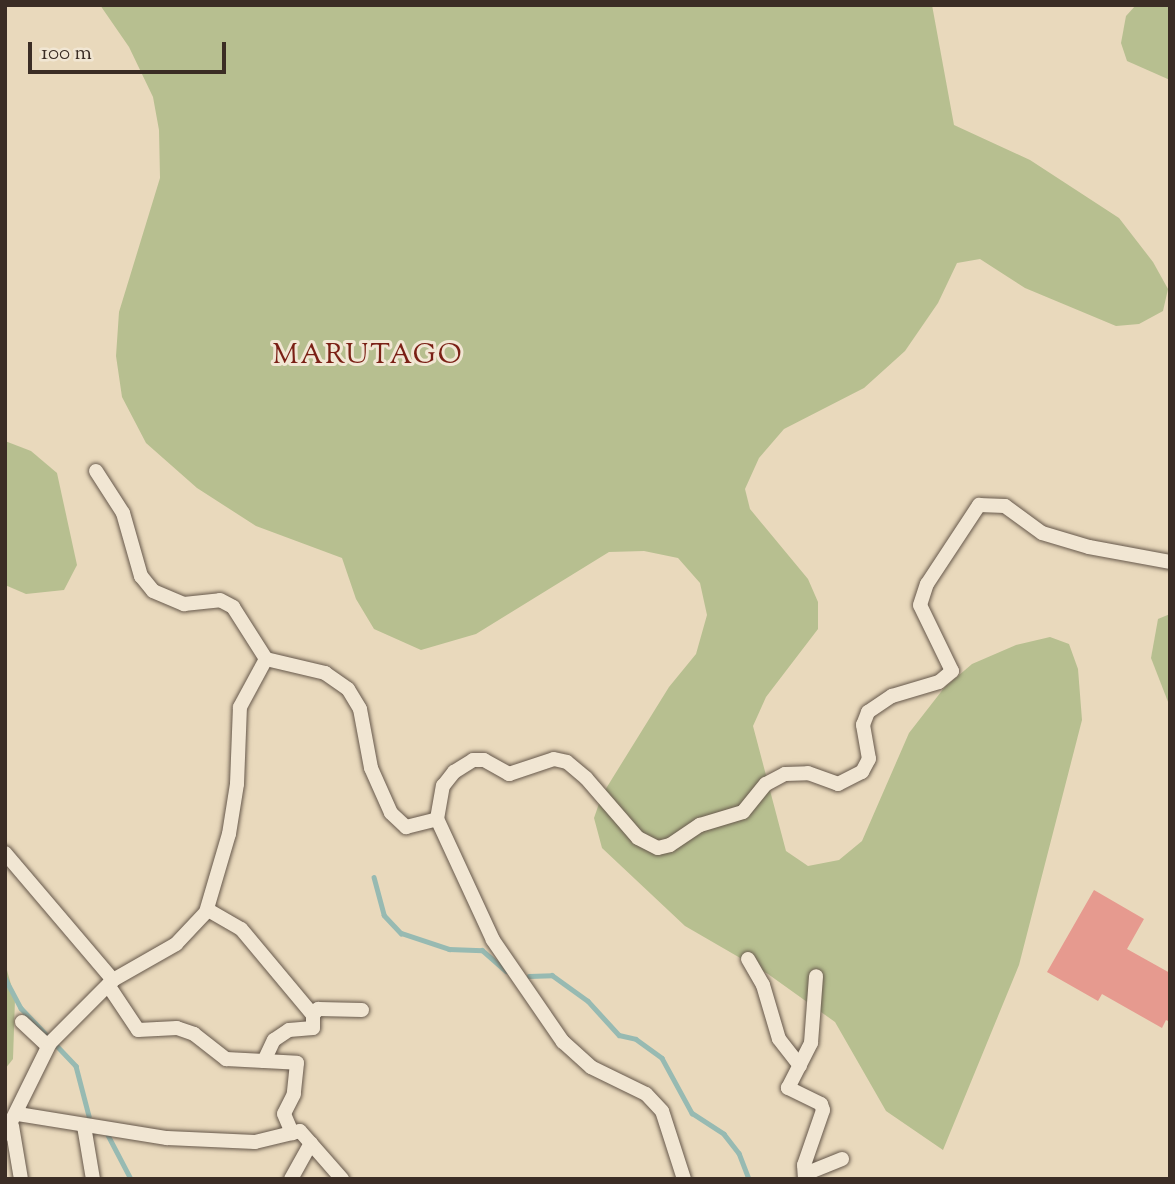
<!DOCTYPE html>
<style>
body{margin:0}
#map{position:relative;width:1175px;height:1184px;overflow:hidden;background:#e9d9bc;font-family:"Sorts Mill Goudy",serif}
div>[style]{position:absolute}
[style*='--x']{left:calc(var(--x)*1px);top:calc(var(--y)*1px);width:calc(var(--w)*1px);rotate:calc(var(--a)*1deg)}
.green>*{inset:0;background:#b7bf90}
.stream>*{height:4.5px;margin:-2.25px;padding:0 2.25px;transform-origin:2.25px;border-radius:2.25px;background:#97bab2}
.building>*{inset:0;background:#e69a8f}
.roads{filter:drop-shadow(0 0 2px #66584b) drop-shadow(0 0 2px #66584b)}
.minor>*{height:14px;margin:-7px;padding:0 7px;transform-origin:7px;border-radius:7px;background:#f1e6d3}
span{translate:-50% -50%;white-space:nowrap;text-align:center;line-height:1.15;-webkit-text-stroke:6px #f1e6d3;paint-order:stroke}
.quarter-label{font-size:28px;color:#7a1f14;letter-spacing:2px}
.frame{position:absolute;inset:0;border:7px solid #3b2d25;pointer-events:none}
.scale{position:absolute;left:28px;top:42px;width:198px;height:32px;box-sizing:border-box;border:4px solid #3b2d25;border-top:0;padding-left:9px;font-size:21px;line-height:24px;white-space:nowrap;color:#3b2d25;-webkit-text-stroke:5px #f1e6d3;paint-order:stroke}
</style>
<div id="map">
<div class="green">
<div style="clip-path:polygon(100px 5px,932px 5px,954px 125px,1030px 160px,1119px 218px,1153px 262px,1168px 289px,1163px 311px,1139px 324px,1116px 326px,1025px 288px,980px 259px,957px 263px,938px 303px,905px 351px,864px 388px,784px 429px,759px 458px,745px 489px,750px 509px,808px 579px,818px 602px,818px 629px,766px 697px,753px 726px,786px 851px,808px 866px,839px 860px,862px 841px,909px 733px,944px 688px,972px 664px,1016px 645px,1050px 637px,1069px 644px,1078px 669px,1082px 720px,1019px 965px,943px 1150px,886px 1111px,835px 1022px,768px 974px,685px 926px,602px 848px,594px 818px,602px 795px,669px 687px,696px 654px,707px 615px,700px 583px,678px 558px,644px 551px,609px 552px,476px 634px,421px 650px,374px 629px,356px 599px,342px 558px,256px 526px,197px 488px,146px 443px,122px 397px,116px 356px,119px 312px,160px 178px,159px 130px,153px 97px,129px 47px)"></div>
<div style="clip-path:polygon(1136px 5px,1170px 5px,1170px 80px,1127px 61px,1121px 43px,1126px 16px)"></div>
<div style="clip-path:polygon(5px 441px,31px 451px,57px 473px,77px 565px,64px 590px,26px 594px,5px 585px)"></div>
<div style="clip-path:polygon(1170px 614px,1170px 707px,1151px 658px,1158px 619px)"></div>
<div style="clip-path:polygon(5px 963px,15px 999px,13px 1059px,5px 1069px)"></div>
</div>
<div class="stream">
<div style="--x:374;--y:877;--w:39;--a:75"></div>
<div style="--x:384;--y:915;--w:25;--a:47"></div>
<div style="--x:401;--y:933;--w:51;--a:18.4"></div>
<div style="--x:449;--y:949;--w:33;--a:2"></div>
<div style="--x:482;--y:950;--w:32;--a:41"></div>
<div style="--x:529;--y:976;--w:23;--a:-2"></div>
<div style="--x:552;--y:975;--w:44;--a:35.8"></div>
<div style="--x:588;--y:1001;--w:46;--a:47.6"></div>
<div style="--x:619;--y:1035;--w:17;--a:13"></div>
<div style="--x:636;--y:1039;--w:32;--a:36"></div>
<div style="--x:662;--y:1058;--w:63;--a:61.4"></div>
<div style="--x:692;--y:1113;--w:38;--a:33"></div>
<div style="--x:724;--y:1134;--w:24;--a:52"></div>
<div style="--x:739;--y:1153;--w:28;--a:69"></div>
<div style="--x:5;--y:978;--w:34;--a:62"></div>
<div style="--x:21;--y:1008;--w:80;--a:46.5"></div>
<div style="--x:76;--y:1066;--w:52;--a:75.4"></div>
<div style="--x:108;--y:1135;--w:50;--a:62.4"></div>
</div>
<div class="building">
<div style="clip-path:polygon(1094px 890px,1144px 919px,1127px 949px,1170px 973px,1170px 1022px,1166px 1020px,1162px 1028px,1102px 994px,1098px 1001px,1047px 972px)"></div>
</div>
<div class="roads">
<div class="minor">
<div style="--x:96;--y:471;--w:50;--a:57.3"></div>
<div style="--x:123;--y:513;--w:66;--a:74.1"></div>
<div style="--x:141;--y:576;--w:19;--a:51"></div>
<div style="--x:153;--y:591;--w:34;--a:23"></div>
<div style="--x:184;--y:604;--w:36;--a:-6"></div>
<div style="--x:220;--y:600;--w:15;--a:28"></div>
<div style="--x:233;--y:607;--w:62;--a:57.6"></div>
<div style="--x:266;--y:659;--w:61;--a:13.3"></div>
<div style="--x:325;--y:673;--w:28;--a:35"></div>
<div style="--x:348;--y:689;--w:23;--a:59"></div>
<div style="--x:360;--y:709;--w:60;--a:79.4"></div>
<div style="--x:371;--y:768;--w:49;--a:66"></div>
<div style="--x:391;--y:813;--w:21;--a:43"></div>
<div style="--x:406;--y:827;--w:32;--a:-14"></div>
<div style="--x:5;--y:853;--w:167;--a:49.6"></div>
<div style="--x:748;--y:959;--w:30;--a:60"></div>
<div style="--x:763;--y:985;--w:56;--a:73.5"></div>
<div style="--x:779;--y:1039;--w:34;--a:52"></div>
<div style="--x:108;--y:985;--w:54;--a:56.3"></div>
<div style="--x:138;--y:1030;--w:39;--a:-3"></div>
<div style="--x:177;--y:1028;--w:18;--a:19"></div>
<div style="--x:194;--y:1034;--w:41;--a:38"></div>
<div style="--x:226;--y:1059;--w:38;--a:3"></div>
<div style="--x:264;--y:1061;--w:23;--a:-65"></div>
<div style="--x:274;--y:1040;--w:18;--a:-34"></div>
<div style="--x:289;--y:1030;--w:24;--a:-5"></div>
<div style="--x:313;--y:1028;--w:13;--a:-90"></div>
<div style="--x:313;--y:1015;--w:112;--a:-129.9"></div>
<div style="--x:241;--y:929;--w:39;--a:-150"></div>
<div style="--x:313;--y:1015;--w:8;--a:-50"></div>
<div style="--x:318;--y:1009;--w:44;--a:1.3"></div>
<div style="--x:22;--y:1022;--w:35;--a:43"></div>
<div style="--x:264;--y:1061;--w:33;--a:3"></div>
<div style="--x:297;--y:1063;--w:31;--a:96"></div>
<div style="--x:294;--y:1094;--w:22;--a:117"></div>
<div style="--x:284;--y:1114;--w:21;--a:67"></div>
<div style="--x:18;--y:1114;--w:151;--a:9.2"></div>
<div style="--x:167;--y:1138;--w:88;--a:2.6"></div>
<div style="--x:255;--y:1142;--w:46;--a:-13.7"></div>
<div style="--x:300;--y:1131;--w:64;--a:48.8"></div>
<div style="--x:12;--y:1126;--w:54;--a:80.4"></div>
<div style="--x:84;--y:1126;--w:54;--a:80.4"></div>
<div style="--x:5;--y:1134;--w:102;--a:-63.7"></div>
<div style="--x:50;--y:1043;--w:89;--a:-45"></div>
<div style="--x:113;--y:980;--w:73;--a:-29.7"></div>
<div style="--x:176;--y:944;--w:44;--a:-46.8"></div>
<div style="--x:206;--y:912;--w:81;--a:-73.6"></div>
<div style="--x:229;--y:834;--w:51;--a:-80.9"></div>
<div style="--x:237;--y:784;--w:77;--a:-87.8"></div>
<div style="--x:240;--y:707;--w:55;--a:-61.6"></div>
<div style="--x:805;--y:1174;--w:40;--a:-22"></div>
<div style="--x:291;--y:1179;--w:41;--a:-60.9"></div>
<div style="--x:684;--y:1179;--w:71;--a:-107.9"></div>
<div style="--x:662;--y:1111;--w:23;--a:-133"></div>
<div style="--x:646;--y:1094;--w:61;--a:-153.9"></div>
<div style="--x:591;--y:1067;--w:38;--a:-138"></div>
<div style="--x:563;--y:1042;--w:124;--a:-124.5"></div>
<div style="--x:493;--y:940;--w:133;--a:-114.8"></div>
<div style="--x:437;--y:819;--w:34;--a:-80"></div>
<div style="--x:443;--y:786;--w:18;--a:-52"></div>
<div style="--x:454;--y:772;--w:22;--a:-32"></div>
<div style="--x:473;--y:760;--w:11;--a:0"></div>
<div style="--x:484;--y:760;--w:29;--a:29"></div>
<div style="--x:509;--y:774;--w:47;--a:-18.4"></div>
<div style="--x:554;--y:759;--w:13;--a:13"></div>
<div style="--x:567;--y:762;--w:25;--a:40"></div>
<div style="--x:586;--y:778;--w:79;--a:49.1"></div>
<div style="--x:638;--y:838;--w:22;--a:27"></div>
<div style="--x:658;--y:848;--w:12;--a:-14"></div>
<div style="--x:670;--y:845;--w:36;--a:-34"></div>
<div style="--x:700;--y:825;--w:45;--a:-16.8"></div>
<div style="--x:743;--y:812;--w:36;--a:-51"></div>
<div style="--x:766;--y:784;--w:21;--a:-28"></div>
<div style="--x:785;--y:774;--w:23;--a:-2"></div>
<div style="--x:808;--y:773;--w:32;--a:20"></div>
<div style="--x:838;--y:784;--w:27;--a:-27"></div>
<div style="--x:862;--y:772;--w:15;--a:-62"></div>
<div style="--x:869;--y:759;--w:35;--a:-100"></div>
<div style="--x:863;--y:725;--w:14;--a:-69"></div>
<div style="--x:868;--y:712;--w:29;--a:-34"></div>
<div style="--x:892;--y:696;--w:49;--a:-16.6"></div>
<div style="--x:939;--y:682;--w:17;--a:-40"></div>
<div style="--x:952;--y:671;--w:73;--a:-115.9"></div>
<div style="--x:920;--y:605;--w:22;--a:-72"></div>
<div style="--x:927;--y:584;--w:95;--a:-56.6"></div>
<div style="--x:979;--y:505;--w:26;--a:2"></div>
<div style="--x:1005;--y:506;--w:46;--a:36.1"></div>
<div style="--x:1042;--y:533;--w:49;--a:16.6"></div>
<div style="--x:1089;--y:547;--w:82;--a:10.5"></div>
<div style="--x:805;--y:1179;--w:14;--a:-94"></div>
<div style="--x:804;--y:1165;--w:58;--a:-70.9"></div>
<div style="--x:823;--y:1110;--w:6;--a:-108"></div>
<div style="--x:821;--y:1104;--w:37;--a:-154"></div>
<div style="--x:788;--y:1088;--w:51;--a:-62.9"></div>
<div style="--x:811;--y:1043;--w:67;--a:-85.7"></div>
</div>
</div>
<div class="quarter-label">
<span style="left:368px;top:356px">MARUTAGO</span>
</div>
<div class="frame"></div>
<div class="scale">100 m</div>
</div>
